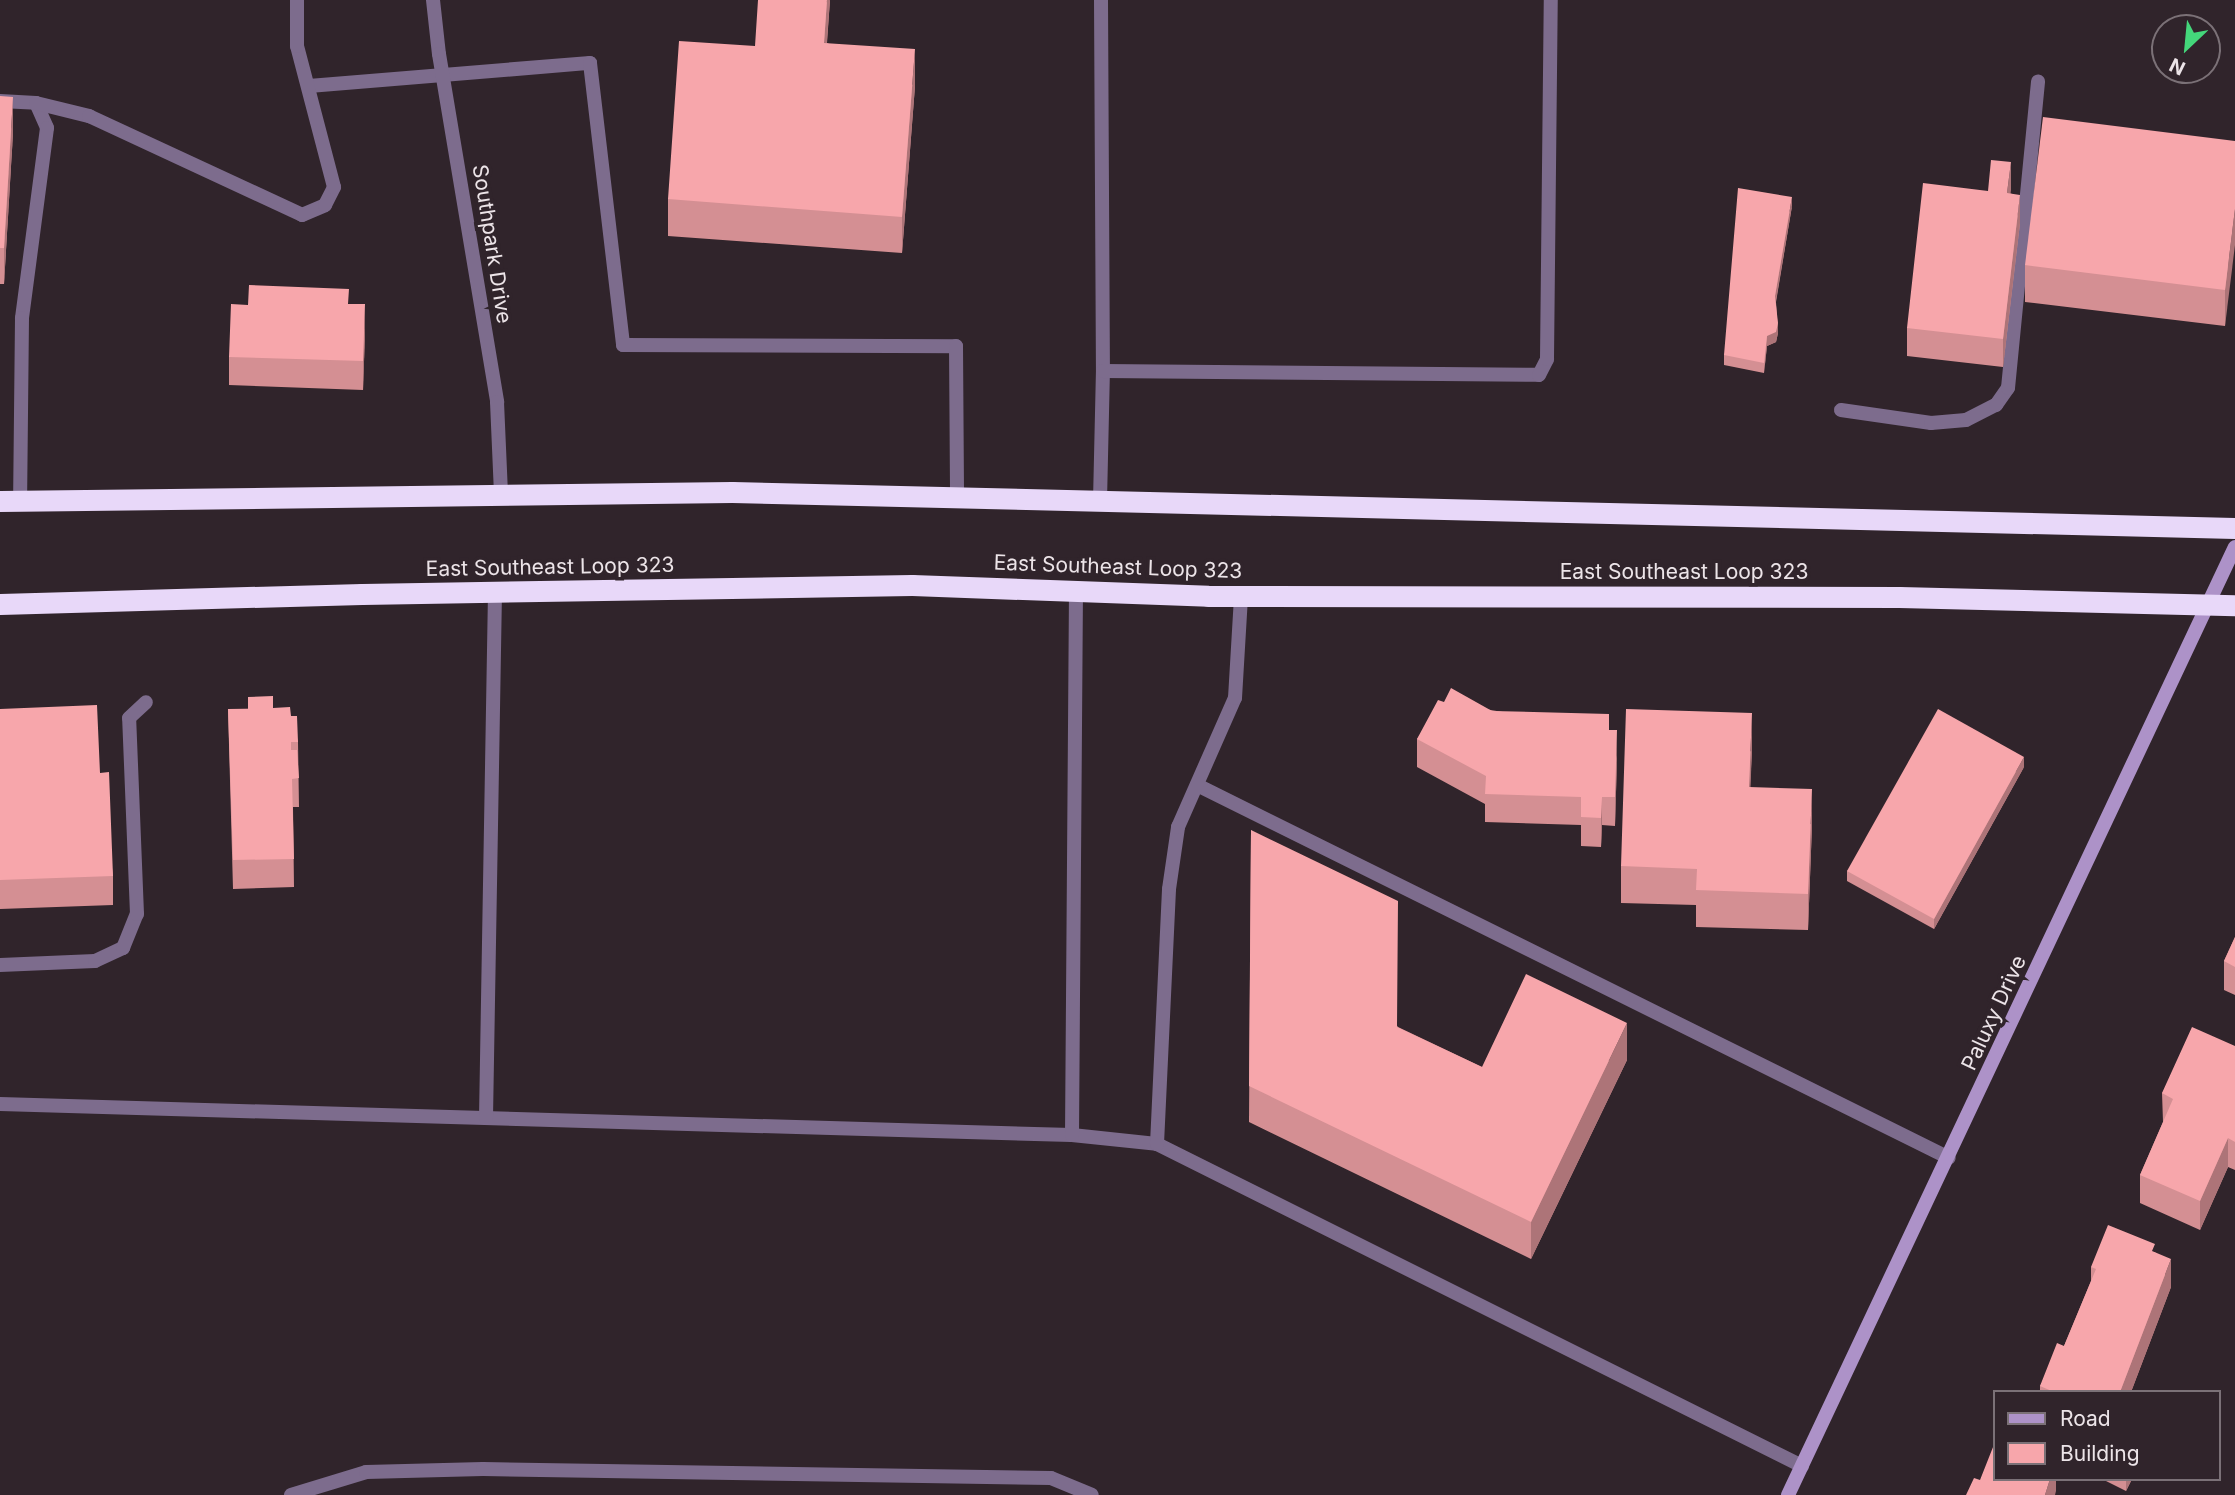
<!DOCTYPE html>
<style>
body{margin:0}
#map{position:relative;width:2235px;height:1495px;overflow:hidden;background:#30242b;font-family:Inter,sans-serif}
div>[style]{position:absolute}
[style*='--x']{left:calc(var(--x)*1px);top:calc(var(--y)*1px);width:calc(var(--w)*1px);rotate:calc(var(--a)*1deg)}
.lane>*{height:14px;margin:-7px;padding:0 7px;transform-origin:7px;border-radius:7px;background:#7d6c8d}
.street>*{height:14px;margin:-7px;padding:0 7px;transform-origin:7px;border-radius:7px;background:#7d6c8d}
.secondary>*{height:14px;margin:-7px;padding:0 7px;transform-origin:7px;border-radius:7px;background:#ad92c8}
.highway>*{height:21px;margin:-10.5px;padding:0 10.5px;transform-origin:10.5px;border-radius:10.5px;background:#e8d8f9}
.wall>*{inset:0;background:#d48f93}
.shaded-wall>*{inset:0;background:#ad7478}
.building>*{inset:0;background:#f7a6ab}
span{translate:-50% -50%;white-space:nowrap;text-align:center;line-height:1.15;-webkit-text-stroke:7px #30242b;paint-order:stroke}
.street-label{font-size:21px;color:#ece4e8}
.legend{position:absolute;left:1993px;top:1390px;width:228px;height:91px;box-sizing:border-box;background:#30242b;border:2px solid #7b7177;margin:0;padding:9px 12px;list-style:none;font-size:21px;color:#ece4e8}
.legend li{display:flex;align-items:center;gap:14px;height:35px}
.legend b{width:35px;border:2px solid #7b7177}
.north{position:absolute;left:2151px;top:14px;width:70px;height:70px;box-sizing:border-box;background:#30242b;border:2px solid #7b7177;border-radius:50%;rotate:206deg;font-size:19px;font-weight:700;line-height:28px;text-align:center;color:#ece4e8}
.north::after{content:'';display:block;margin:auto;width:24px;height:32px;background:#44d77b;clip-path:polygon(50% 0,100% 100%,50% 72%,0 100%)}
</style>
<div id="map">
<div class="lane">
<div style="--x:1101;--y:0;--w:371;--a:89.7"></div>
<div style="--x:309;--y:86;--w:282;--a:-4.7"></div>
<div style="--x:590;--y:63;--w:284;--a:83.3"></div>
<div style="--x:623;--y:345;--w:333;--a:0.2"></div>
<div style="--x:956;--y:346;--w:151;--a:89.6"></div>
<div style="--x:0;--y:101;--w:36;--a:3"></div>
<div style="--x:36;--y:103;--w:27;--a:66"></div>
<div style="--x:47;--y:128;--w:192;--a:97.5"></div>
<div style="--x:22;--y:318;--w:183;--a:90.6"></div>
<div style="--x:36;--y:103;--w:55;--a:13.8"></div>
<div style="--x:89;--y:116;--w:235;--a:24.9"></div>
<div style="--x:302;--y:215;--w:25;--a:-23"></div>
<div style="--x:325;--y:205;--w:20;--a:-63"></div>
<div style="--x:334;--y:187;--w:146;--a:-104.7"></div>
<div style="--x:297;--y:46;--w:46;--a:-90"></div>
<div style="--x:1841;--y:410;--w:91;--a:8.2"></div>
<div style="--x:1931;--y:423;--w:35;--a:-5"></div>
<div style="--x:1966;--y:420;--w:34;--a:-27"></div>
<div style="--x:1996;--y:405;--w:21;--a:-55"></div>
<div style="--x:2008;--y:388;--w:308;--a:-84.4"></div>
<div style="--x:1100;--y:501;--w:130;--a:-88.7"></div>
<div style="--x:1103;--y:371;--w:436;--a:0.5"></div>
<div style="--x:1539;--y:375;--w:18;--a:-63"></div>
<div style="--x:1547;--y:359;--w:359;--a:-89.4"></div>
<div style="--x:1197;--y:785;--w:839;--a:26.38"></div>
<div style="--x:0;--y:965;--w:95;--a:-2.4"></div>
<div style="--x:95;--y:961;--w:31;--a:-25"></div>
<div style="--x:123;--y:948;--w:37;--a:-68"></div>
<div style="--x:137;--y:914;--w:196;--a:-92.3"></div>
<div style="--x:129;--y:718;--w:23;--a:-43"></div>
<div style="--x:0;--y:1104;--w:1072;--a:1.66"></div>
<div style="--x:1072;--y:1135;--w:85;--a:6"></div>
<div style="--x:1157;--y:1144;--w:721;--a:26.53"></div>
<div style="--x:486;--y:1118;--w:524;--a:-89.02"></div>
<div style="--x:1072;--y:1135;--w:544;--a:-89.58"></div>
<div style="--x:1157;--y:1144;--w:255;--a:-87.3"></div>
<div style="--x:1169;--y:889;--w:63;--a:-81.7"></div>
<div style="--x:1178;--y:827;--w:141;--a:-66.2"></div>
<div style="--x:1235;--y:698;--w:102;--a:-86.6"></div>
<div style="--x:291;--y:1495;--w:78;--a:-17"></div>
<div style="--x:366;--y:1472;--w:117;--a:-1.5"></div>
<div style="--x:483;--y:1469;--w:568;--a:0.91"></div>
<div style="--x:1051;--y:1478;--w:44;--a:22.5"></div>
</div>
<div class="street">
<div style="--x:433;--y:0;--w:54;--a:83.7"></div>
<div style="--x:439;--y:54;--w:353;--a:80.5"></div>
<div style="--x:497;--y:402;--w:93;--a:87.5"></div>
</div>
<div class="secondary">
<div style="--x:1788;--y:1495;--w:1048;--a:-64.76"></div>
</div>
<div class="highway">
<div style="--x:0;--y:501;--w:732;--a:-0.7"></div>
<div style="--x:732;--y:492;--w:1503;--a:1.37"></div>
<div style="--x:0;--y:604;--w:362;--a:-1.6"></div>
<div style="--x:362;--y:594;--w:550;--a:-0.94"></div>
<div style="--x:912;--y:585;--w:296;--a:2.1"></div>
<div style="--x:1208;--y:596;--w:691;--a:0.08"></div>
<div style="--x:1899;--y:597;--w:336;--a:1.4"></div>
</div>
<div class="wall">
<div style="clip-path:polygon(830px 0,827px 43px,915px 86px,902px 253px,668px 236px,668px 199px,755px 46px)"></div>
<div style="clip-path:polygon(0 96px,13px 133px,4px 284px,0 284px)"></div>
<div style="clip-path:polygon(2235px 141px,2225px 326px,2025px 302px,2025px 265px)"></div>
<div style="clip-path:polygon(2011px 193px,2020px 223px,2003px 367px,1907px 356px,1907px 328px)"></div>
<div style="clip-path:polygon(1792px 206px,1776px 302px,1778px 333px,1776px 342px,1767px 346px,1764px 373px,1724px 365px,1724px 355px)"></div>
<div style="clip-path:polygon(349px 304px,365px 333px,363px 390px,229px 385px,229px 357px)"></div>
<div style="clip-path:polygon(1444px 702px,1609px 730px,1617px 759px,1615px 826px,1602px 825px,1601px 847px,1581px 846px,1581px 825px,1485px 822px,1485px 804px,1417px 767px,1417px 739px)"></div>
<div style="clip-path:polygon(273px 708px,291px 716px,298px 742px,299px 807px,293px 807px,294px 887px,233px 889px,228px 709px)"></div>
<div style="clip-path:polygon(0 709px,100px 773px,113px 876px,113px 905px,0 909px)"></div>
<div style="clip-path:polygon(1752px 750px,1750px 787px,1812px 825px,1808px 930px,1696px 927px,1696px 905px,1621px 903px,1621px 866px)"></div>
<div style="clip-path:polygon(2024px 767px,1934px 929px,1847px 881px,1847px 871px)"></div>
<div style="clip-path:polygon(1251px 830px,1398px 1027px,1482px 1067px,1627px 1060px,1531px 1259px,1249px 1122px)"></div>
<div style="clip-path:polygon(2235px 937px,2235px 995px,2224px 990px,2224px 961px)"></div>
<div style="clip-path:polygon(2235px 1046px,2235px 1170px,2228px 1167px,2200px 1230px,2140px 1203px,2140px 1175px,2163px 1122px,2162px 1093px)"></div>
<div style="clip-path:polygon(2155px 1252px,2171px 1287px,2131px 1392px,2040px 1392px,2040px 1386px,2064px 1346px,2091px 1281px,2091px 1267px)"></div>
<div style="clip-path:polygon(2106px 1479px,2132px 1479px,2126px 1491px,2106px 1481px)"></div>
</div>
<div class="shaded-wall">
<div style="clip-path:polygon(827px 0,830px 0,824px 79px,824px 43px)"></div>
<div style="clip-path:polygon(915px 49px,915px 86px,902px 253px,902px 217px)"></div>
<div style="clip-path:polygon(13px 97px,13px 133px,4px 284px,4px 248px)"></div>
<div style="clip-path:polygon(2011px 162px,2011px 190px,2007px 221px,2007px 193px)"></div>
<div style="clip-path:polygon(2020px 195px,2020px 223px,2003px 367px,2003px 339px)"></div>
<div style="clip-path:polygon(1792px 197px,1792px 206px,1775px 306px,1775px 296px)"></div>
<div style="clip-path:polygon(2235px 209px,2235px 245px,2225px 326px,2225px 290px)"></div>
<div style="clip-path:polygon(365px 304px,365px 333px,363px 390px,363px 361px)"></div>
<div style="clip-path:polygon(1778px 323px,1778px 333px,1776px 342px,1767px 346px,1764px 373px,1767px 336px)"></div>
<div style="clip-path:polygon(1752px 713px,1752px 750px,1749px 823px,1749px 787px)"></div>
<div style="clip-path:polygon(1617px 730px,1617px 759px,1615px 826px,1615px 797px)"></div>
<div style="clip-path:polygon(2024px 757px,2024px 767px,1934px 929px,1934px 919px)"></div>
<div style="clip-path:polygon(1812px 789px,1812px 825px,1808px 930px,1808px 894px)"></div>
<div style="clip-path:polygon(1602px 797px,1602px 825px,1601px 847px,1601px 818px)"></div>
<div style="clip-path:polygon(1627px 1023px,1627px 1060px,1531px 1259px,1531px 1222px)"></div>
<div style="clip-path:polygon(2228px 1138px,2228px 1167px,2200px 1230px,2200px 1201px)"></div>
<div style="clip-path:polygon(2171px 1259px,2171px 1287px,2131px 1392px,2120px 1392px)"></div>
<div style="clip-path:polygon(2050px 1479px,2056px 1479px,2056px 1491px,2055px 1495px,2045px 1495px)"></div>
<div style="clip-path:polygon(2127px 1479px,2132px 1479px,2126px 1491px,2126px 1481px)"></div>
</div>
<div class="building">
<div style="clip-path:polygon(758px 0,827px 0,824px 43px,915px 49px,902px 217px,668px 199px,679px 41px,755px 46px)"></div>
<div style="clip-path:polygon(0 96px,13px 97px,4px 248px,0 248px)"></div>
<div style="clip-path:polygon(2043px 117px,2235px 141px,2235px 209px,2225px 290px,2025px 265px)"></div>
<div style="clip-path:polygon(1991px 160px,2011px 162px,2007px 193px,2020px 195px,2003px 339px,1907px 328px,1923px 183px,1988px 191px)"></div>
<div style="clip-path:polygon(1738px 188px,1792px 197px,1775px 296px,1778px 323px,1776px 332px,1767px 336px,1764px 363px,1724px 355px)"></div>
<div style="clip-path:polygon(249px 285px,349px 289px,348px 304px,365px 304px,363px 361px,229px 357px,231px 304px,248px 305px)"></div>
<div style="clip-path:polygon(1451px 688px,1492px 711px,1609px 714px,1609px 730px,1617px 730px,1615px 797px,1602px 797px,1601px 818px,1581px 817px,1581px 797px,1485px 794px,1486px 776px,1417px 739px,1438px 700px,1444px 702px)"></div>
<div style="clip-path:polygon(273px 696px,273px 708px,290px 707px,291px 716px,297px 716px,298px 742px,291px 742px,291px 750px,297px 750px,299px 778px,292px 779px,294px 859px,233px 860px,228px 709px,248px 709px,248px 697px)"></div>
<div style="clip-path:polygon(97px 705px,100px 773px,109px 772px,113px 876px,0 880px,0 709px)"></div>
<div style="clip-path:polygon(1626px 709px,1752px 713px,1749px 787px,1812px 789px,1808px 894px,1696px 890px,1697px 869px,1621px 866px)"></div>
<div style="clip-path:polygon(1938px 709px,2024px 757px,1934px 919px,1847px 871px)"></div>
<div style="clip-path:polygon(1251px 830px,1398px 901px,1397px 1027px,1482px 1067px,1526px 974px,1627px 1023px,1531px 1222px,1249px 1086px)"></div>
<div style="clip-path:polygon(2235px 937px,2235px 967px,2224px 961px)"></div>
<div style="clip-path:polygon(2192px 1027px,2235px 1046px,2235px 1142px,2228px 1138px,2200px 1201px,2140px 1175px,2173px 1099px,2162px 1093px)"></div>
<div style="clip-path:polygon(2108px 1225px,2155px 1244px,2152px 1251px,2171px 1259px,2120px 1392px,2054px 1392px,2040px 1386px,2057px 1343px,2064px 1346px,2096px 1269px,2091px 1267px)"></div>
<div style="clip-path:polygon(1995px 1442px,1995px 1479px,2050px 1479px,2045px 1495px,1966px 1495px,1974px 1478px,1980px 1480px)"></div>
</div>
<div class="street-label">
<span style="left:492px;top:244px;rotate:81deg">Southpark Drive</span>
<span style="left:550px;top:567px;rotate:-1deg">East Southeast Loop 323</span>
<span style="left:1118px;top:567px;rotate:2deg">East Southeast Loop 323</span>
<span style="left:1684px;top:572px">East Southeast Loop 323</span>
<span style="left:1994px;top:1013px;rotate:-65deg">Paluxy Drive</span>
</div>
<ul class="legend">
<li><b style="height:9px;background:#ad92c8"></b>Road</li>
<li><b style="height:19px;background:#f7a6ab"></b>Building</li>
</ul>
<div class="north">N</div>
</div>
